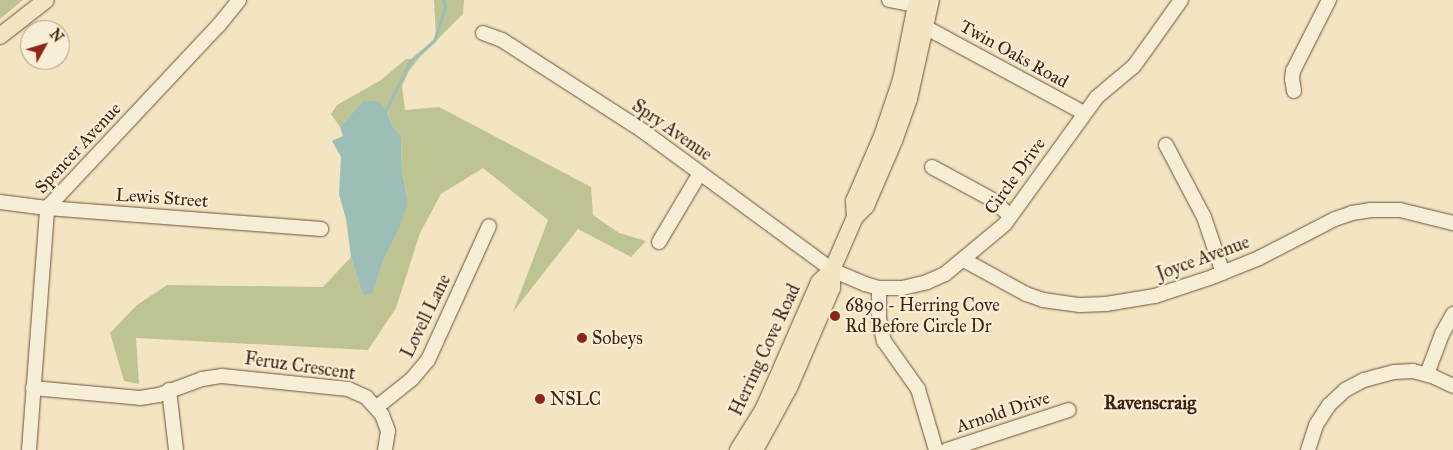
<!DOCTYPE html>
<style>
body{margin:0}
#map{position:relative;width:1453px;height:450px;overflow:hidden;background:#f3e5c1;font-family:"IM FELL Great Primer",serif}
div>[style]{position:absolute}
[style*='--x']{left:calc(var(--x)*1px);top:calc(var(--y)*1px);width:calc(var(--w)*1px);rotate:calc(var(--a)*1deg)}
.green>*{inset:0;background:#bdc491}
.water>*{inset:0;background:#9cbeb7}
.stream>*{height:3px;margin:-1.5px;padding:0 1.5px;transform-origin:1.5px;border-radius:1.5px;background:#9cbeb7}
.roads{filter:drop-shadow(0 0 1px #6e513c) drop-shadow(0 0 1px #6e513c)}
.minor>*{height:14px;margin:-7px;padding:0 7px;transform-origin:7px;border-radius:7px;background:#f7eed7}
.major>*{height:16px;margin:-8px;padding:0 8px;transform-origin:8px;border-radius:8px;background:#f3e5c1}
.dots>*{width:14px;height:14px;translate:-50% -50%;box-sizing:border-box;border:2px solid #f7eed7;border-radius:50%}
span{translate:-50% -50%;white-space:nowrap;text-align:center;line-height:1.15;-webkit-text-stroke:4.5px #f7eed7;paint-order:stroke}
.street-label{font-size:18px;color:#41200f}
.poi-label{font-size:18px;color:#41200f}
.left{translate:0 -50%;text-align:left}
.neighbourhood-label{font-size:19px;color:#41200f;font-weight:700}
.north{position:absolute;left:20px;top:20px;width:50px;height:50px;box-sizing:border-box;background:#f7eed7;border:1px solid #ae9c87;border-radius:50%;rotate:51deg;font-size:14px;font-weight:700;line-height:20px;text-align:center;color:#41200f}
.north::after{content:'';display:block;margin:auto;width:18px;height:22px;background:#8f2418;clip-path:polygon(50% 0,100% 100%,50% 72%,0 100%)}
</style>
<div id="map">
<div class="green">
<div style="clip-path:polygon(0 0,23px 0,0 19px)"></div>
<div style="clip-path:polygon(434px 0,464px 0,463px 14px,419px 58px,409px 71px,402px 86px,405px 110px,439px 107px,591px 187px,593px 215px,619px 233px,646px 241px,631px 257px,578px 229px,513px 312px,548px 220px,483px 168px,441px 194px,420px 233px,396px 308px,368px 350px,136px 338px,139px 384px,124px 381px,110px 333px,137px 305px,167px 285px,323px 287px,351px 257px,363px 296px,373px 292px,384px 258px,408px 203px,402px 170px,401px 136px,392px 125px,386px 110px,363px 101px,340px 127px,331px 114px,337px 105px,381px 80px,406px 59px,414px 59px,436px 37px)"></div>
</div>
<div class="water">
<div style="clip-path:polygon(363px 101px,378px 101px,386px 110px,392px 125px,401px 136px,402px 170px,408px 203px,400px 226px,384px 258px,373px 293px,363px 296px,351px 257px,346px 219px,339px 194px,341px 157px,332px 141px,343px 136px,340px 127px)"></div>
</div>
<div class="stream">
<div style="--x:386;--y:110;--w:55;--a:-63.9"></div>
<div style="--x:410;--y:61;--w:31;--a:-40"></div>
<div style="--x:434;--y:41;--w:36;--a:-72"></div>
<div style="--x:445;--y:7;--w:7;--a:-106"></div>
</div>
<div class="roads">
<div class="minor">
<div style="--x:889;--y:0;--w:38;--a:11"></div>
<div style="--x:925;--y:27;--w:181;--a:28.4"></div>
<div style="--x:483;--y:33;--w:20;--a:20"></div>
<div style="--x:502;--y:40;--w:168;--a:32.8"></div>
<div style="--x:643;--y:131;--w:235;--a:36.3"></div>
<div style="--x:832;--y:270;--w:36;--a:23"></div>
<div style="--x:865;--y:284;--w:15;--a:16"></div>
<div style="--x:879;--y:288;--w:23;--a:0"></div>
<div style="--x:902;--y:288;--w:26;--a:-13"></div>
<div style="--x:927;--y:282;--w:20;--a:-24"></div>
<div style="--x:945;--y:274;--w:78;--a:-39.8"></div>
<div style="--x:1005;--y:224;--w:157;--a:-54.1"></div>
<div style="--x:1097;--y:97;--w:48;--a:-40"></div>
<div style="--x:1134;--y:66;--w:81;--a:-54.5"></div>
<div style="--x:1294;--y:91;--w:12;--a:-99"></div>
<div style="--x:1292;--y:79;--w:8;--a:-83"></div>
<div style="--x:1293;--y:71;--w:80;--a:-63.1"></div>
<div style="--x:1166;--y:145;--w:81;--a:62.2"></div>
<div style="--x:1204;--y:217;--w:59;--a:71.3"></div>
<div style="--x:932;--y:167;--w:69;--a:28.4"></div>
<div style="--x:993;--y:200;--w:23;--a:43"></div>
<div style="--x:0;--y:202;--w:47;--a:7.3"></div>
<div style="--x:47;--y:208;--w:275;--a:4.4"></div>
<div style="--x:659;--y:242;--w:80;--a:-59.3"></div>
<div style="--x:964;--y:260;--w:71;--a:28.7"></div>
<div style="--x:1026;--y:294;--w:18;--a:19"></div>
<div style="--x:1043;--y:300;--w:37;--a:8"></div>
<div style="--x:1080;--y:305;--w:26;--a:-2"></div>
<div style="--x:1106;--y:304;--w:50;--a:-9.3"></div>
<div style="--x:1155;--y:296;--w:60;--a:-18.4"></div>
<div style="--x:1212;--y:277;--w:51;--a:-22"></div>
<div style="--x:1259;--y:258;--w:85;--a:-27.2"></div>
<div style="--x:1335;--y:219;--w:18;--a:-19"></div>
<div style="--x:1352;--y:213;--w:19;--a:-9"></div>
<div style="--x:1371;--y:210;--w:29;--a:0"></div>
<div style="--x:1400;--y:210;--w:55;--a:13.8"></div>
<div style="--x:879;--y:288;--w:30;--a:90"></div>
<div style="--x:879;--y:318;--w:24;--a:78"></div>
<div style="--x:884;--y:341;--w:59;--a:54.7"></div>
<div style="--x:918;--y:389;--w:64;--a:73.6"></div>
<div style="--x:1427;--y:374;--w:43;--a:-69.4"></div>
<div style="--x:1442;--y:334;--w:23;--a:-61"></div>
<div style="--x:33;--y:388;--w:107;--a:5.3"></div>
<div style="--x:140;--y:398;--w:19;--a:-9"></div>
<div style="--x:159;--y:395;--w:46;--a:-20.4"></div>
<div style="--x:202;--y:379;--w:20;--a:-9"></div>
<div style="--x:222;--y:376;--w:127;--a:5.9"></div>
<div style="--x:348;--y:389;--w:20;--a:24"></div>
<div style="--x:366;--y:397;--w:24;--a:48"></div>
<div style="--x:382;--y:415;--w:17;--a:69"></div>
<div style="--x:388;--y:431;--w:19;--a:99"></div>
<div style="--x:169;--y:390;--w:60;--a:83.3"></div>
<div style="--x:377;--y:407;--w:45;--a:-38.7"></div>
<div style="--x:412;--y:379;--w:25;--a:-50"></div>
<div style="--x:428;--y:360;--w:147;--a:-65.5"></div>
<div style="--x:29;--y:450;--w:243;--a:-85.7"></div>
<div style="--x:47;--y:208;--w:251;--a:-46.8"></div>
<div style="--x:219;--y:25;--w:32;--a:-51"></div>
<div style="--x:947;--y:450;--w:128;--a:-18.2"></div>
<div style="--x:1308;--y:450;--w:26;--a:-72"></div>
<div style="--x:1316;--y:425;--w:24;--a:-57"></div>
<div style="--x:1329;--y:405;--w:22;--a:-43"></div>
<div style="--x:1345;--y:390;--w:21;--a:-28"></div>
<div style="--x:1364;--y:380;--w:31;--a:-15"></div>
<div style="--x:1394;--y:372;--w:19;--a:-3"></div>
<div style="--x:1413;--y:371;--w:20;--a:15"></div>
<div style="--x:1432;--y:376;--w:23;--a:25"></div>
</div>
<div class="major">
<div style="--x:0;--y:36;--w:58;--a:-38"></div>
<div style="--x:855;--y:217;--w:16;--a:-94"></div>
<div style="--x:854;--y:201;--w:71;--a:-66.7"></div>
<div style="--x:882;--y:136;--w:59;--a:-71.3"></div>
<div style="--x:901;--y:80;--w:82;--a:-78.7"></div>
<div style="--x:738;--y:450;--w:49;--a:-58.2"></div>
<div style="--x:764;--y:408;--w:137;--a:-66.4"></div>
<div style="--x:819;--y:282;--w:18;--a:-43"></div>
<div style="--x:755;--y:450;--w:71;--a:-61.3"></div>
<div style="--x:789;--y:388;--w:109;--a:-66.7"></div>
<div style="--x:832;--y:288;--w:18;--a:-90"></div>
<div style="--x:832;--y:270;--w:58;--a:-66.5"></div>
<div style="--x:855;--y:217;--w:16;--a:-45"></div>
<div style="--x:866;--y:206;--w:71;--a:-66.7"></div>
<div style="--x:894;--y:141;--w:45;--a:-70.3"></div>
<div style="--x:909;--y:99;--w:101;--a:-77.5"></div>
</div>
</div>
<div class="dots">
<div style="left:835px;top:316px;background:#8f2418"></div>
<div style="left:582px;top:338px;background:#8f2418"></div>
<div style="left:540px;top:399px;background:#8f2418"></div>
</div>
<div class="street-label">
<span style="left:1014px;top:54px;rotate:29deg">Twin Oaks Road</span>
<span style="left:672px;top:130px;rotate:35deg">Spry Avenue</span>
<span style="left:78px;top:148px;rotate:-47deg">Spencer Avenue</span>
<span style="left:1015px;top:176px;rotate:-54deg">Circle Drive</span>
<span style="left:162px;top:198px;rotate:4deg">Lewis Street</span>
<span style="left:1203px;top:258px;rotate:-20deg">Joyce Avenue</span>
<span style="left:426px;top:316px;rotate:-64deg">Lovell Lane</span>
<span style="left:765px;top:350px;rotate:-65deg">Herring Cove Road</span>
<span style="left:300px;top:366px;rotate:8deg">Feruz Crescent</span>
<span style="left:1003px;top:412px;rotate:-18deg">Arnold Drive</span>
</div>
<div class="poi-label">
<span class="left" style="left:845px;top:316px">6890 - Herring Cove<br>Rd Before Circle Dr</span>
<span class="left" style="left:592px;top:338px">Sobeys</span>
<span class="left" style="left:550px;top:399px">NSLC</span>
</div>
<div class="neighbourhood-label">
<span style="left:1150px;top:403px">Ravenscraig</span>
</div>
<div class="north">N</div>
</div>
